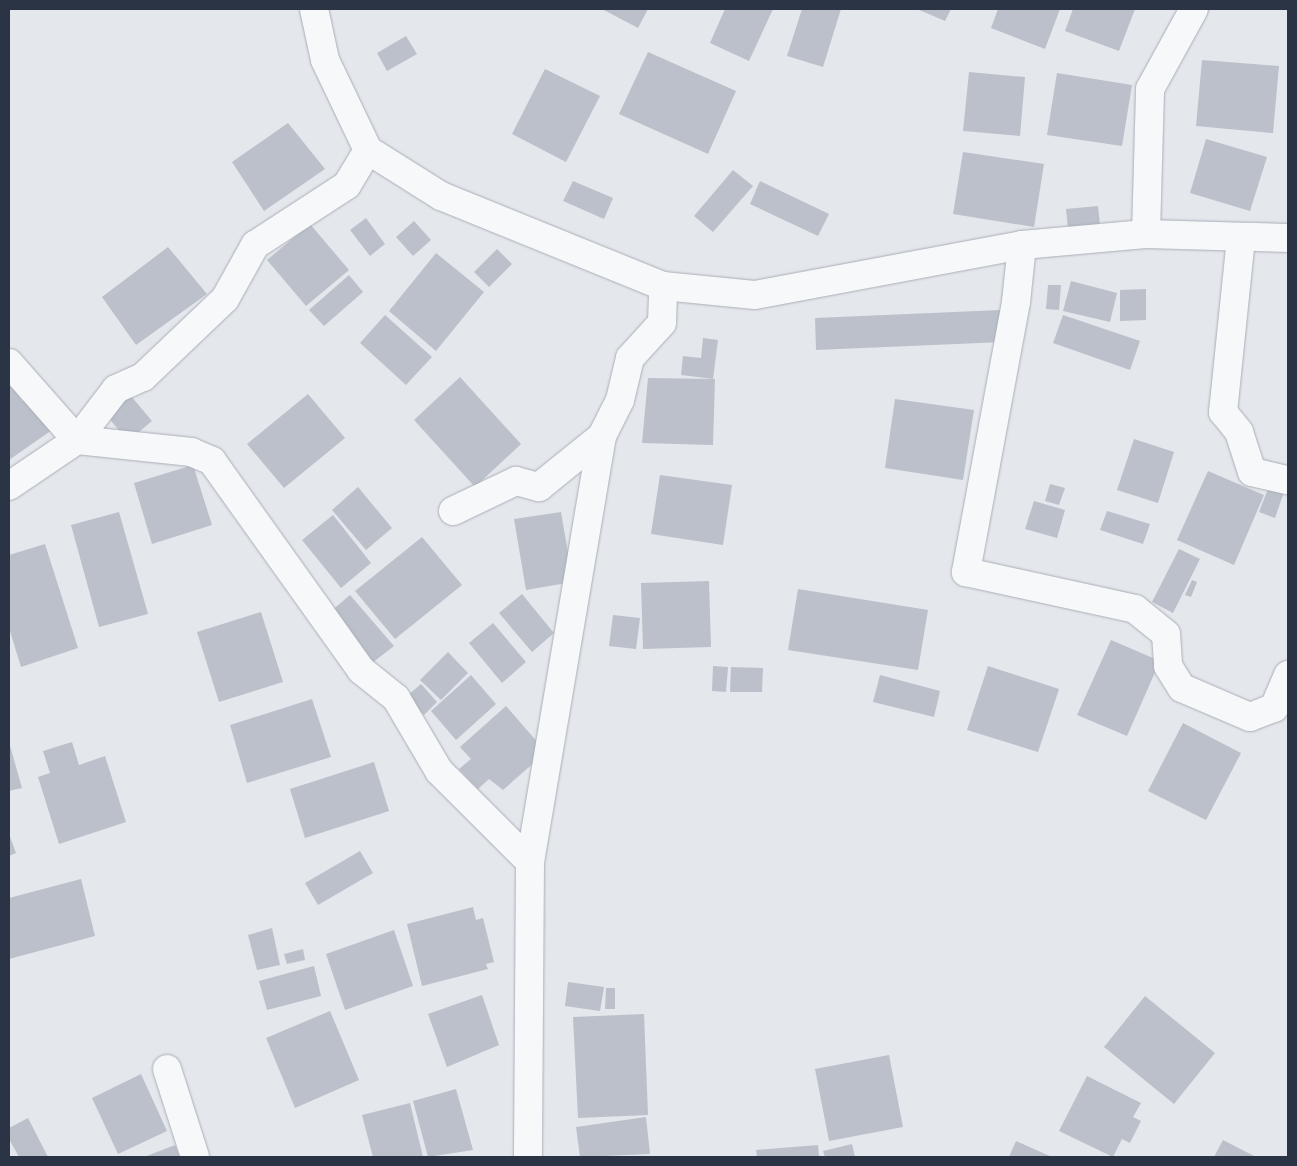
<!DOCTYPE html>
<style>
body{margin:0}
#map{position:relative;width:1297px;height:1166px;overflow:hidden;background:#e4e7ec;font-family:"Archivo Narrow",sans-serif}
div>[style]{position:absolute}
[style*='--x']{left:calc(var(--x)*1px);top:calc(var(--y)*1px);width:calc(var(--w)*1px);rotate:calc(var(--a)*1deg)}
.building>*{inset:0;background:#bbc0ca}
.roads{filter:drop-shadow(0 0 1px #a9aeb7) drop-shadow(0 0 1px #a9aeb7)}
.minor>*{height:28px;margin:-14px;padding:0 14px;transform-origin:14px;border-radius:14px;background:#f7f8fa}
span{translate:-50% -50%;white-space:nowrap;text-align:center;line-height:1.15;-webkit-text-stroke:5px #f4f6f9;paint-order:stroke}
.frame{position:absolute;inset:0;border:10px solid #2b3445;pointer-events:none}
</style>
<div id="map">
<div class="building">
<div style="clip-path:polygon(602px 9px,648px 9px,638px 28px)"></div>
<div style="clip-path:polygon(725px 9px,773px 9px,749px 61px,710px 43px)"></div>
<div style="clip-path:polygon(802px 9px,841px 9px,823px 67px,787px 56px)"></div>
<div style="clip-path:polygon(917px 9px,951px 9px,945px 21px)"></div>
<div style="clip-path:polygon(998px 9px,1060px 9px,1045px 49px,991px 28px)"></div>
<div style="clip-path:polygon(1073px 9px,1135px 9px,1119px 51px,1065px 31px)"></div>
<div style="clip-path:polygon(406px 36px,417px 54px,387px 71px,377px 53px)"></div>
<div style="clip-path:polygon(648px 52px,736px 91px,708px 154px,619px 114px)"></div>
<div style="clip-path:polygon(1202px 60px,1279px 66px,1273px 133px,1196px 126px)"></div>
<div style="clip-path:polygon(545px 69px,600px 96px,566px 162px,512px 134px)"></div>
<div style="clip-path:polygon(969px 72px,1025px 77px,1020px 136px,963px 131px)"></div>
<div style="clip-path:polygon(1057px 73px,1132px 85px,1122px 146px,1047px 135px)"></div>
<div style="clip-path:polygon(288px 123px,325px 169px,264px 211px,232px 162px)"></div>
<div style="clip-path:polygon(1206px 139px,1267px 157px,1250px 211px,1190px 193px)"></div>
<div style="clip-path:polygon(963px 152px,1044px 164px,1034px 227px,953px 214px)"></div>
<div style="clip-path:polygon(733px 170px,753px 186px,713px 232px,694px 216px)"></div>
<div style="clip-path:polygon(573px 181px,613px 198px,604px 219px,563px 201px)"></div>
<div style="clip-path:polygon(760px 181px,829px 214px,818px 236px,750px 204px)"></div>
<div style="clip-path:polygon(1098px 206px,1101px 235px,1069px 238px,1066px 209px)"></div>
<div style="clip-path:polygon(366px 218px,385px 244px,370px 256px,350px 230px)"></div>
<div style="clip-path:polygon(414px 221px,431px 240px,413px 256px,396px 237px)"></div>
<div style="clip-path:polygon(310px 224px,349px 270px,306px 306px,267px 260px)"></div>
<div style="clip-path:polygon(168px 247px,207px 294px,136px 345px,102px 297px)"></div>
<div style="clip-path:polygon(497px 249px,512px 264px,489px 287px,474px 272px)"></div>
<div style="clip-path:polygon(436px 253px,484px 292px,436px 351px,389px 311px)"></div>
<div style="clip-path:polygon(349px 275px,363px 292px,324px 326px,309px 310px)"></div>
<div style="clip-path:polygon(1071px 281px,1117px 293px,1110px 322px,1063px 311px)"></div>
<div style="clip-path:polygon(1048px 285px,1061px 285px,1059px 310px,1046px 309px)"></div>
<div style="clip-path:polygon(1146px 289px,1146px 320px,1120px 321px,1120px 290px)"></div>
<div style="clip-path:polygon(1001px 310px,1003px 342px,816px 350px,815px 318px)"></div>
<div style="clip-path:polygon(385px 315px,432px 357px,406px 385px,360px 343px)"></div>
<div style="clip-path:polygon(1063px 315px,1140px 341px,1130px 370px,1053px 343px)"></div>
<div style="clip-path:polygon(703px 338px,718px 340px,713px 379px,681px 375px,683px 356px,701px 358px)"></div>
<div style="clip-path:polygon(460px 377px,521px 444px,475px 487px,414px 420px)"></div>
<div style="clip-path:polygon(648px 378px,715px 379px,713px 445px,642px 443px)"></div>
<div style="clip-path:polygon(9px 382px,22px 401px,29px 397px,52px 430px,9px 460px)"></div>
<div style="clip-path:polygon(308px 394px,345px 438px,284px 488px,247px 444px)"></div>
<div style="clip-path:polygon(131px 396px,152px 421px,128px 441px,107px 416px)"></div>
<div style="clip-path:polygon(895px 399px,974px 410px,963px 480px,885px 468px)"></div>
<div style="clip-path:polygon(1134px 439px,1174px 452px,1158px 503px,1117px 490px)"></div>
<div style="clip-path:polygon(193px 465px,212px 525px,152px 544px,134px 483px)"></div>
<div style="clip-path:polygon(1208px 471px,1264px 495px,1234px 565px,1177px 540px)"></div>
<div style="clip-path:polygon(660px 475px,732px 485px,723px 545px,651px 534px)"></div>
<div style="clip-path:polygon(1271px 481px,1286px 486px,1275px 518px,1259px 512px)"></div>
<div style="clip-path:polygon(1050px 484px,1065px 488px,1059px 505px,1045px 501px)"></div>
<div style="clip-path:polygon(358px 487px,392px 528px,366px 550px,332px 510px)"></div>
<div style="clip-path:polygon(1034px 501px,1065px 510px,1057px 538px,1025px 529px)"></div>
<div style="clip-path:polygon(1107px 511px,1150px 524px,1143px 544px,1100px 530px)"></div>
<div style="clip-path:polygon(119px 512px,148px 614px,99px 627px,71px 525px)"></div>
<div style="clip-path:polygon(561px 512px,573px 582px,526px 590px,514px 519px)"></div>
<div style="clip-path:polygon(333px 515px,371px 563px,341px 588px,302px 540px)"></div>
<div style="clip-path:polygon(422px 537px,462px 585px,395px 639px,355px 591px)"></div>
<div style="clip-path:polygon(45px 544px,78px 648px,21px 667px,9px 628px,9px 555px)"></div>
<div style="clip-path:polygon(1179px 549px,1200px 559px,1173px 613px,1152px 602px)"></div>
<div style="clip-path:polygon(1192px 580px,1197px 582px,1191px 597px,1185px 595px)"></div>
<div style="clip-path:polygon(709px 581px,711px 647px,643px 649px,641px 583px)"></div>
<div style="clip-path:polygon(798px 589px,928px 610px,918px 670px,788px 650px)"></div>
<div style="clip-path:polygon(522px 594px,554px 633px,532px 652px,499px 613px)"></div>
<div style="clip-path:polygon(350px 595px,394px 646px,372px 663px,329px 613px)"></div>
<div style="clip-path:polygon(261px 612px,283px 682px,219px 702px,197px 632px)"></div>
<div style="clip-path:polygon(613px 615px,640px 618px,636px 649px,609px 646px)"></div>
<div style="clip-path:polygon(493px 623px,526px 662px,502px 683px,469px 643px)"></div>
<div style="clip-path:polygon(1111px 640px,1160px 661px,1127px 736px,1077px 715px)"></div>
<div style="clip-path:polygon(448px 652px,468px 673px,441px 700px,420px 680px)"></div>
<div style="clip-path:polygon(713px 666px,728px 667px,726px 692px,712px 691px)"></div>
<div style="clip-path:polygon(988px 666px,1059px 689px,1038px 752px,967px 730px)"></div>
<div style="clip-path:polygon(731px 667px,763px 668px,762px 692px,730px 692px)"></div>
<div style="clip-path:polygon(471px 675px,496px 704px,456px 740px,431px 711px)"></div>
<div style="clip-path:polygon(880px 675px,940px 691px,934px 717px,873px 702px)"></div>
<div style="clip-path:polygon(421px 684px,437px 702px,424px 715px,407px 696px)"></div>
<div style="clip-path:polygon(312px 699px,331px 757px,247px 783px,230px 725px)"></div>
<div style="clip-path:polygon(506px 706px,546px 752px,503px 790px,489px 779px,478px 789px,459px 769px,471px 759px,460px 747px)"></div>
<div style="clip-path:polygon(1183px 723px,1241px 753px,1206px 820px,1148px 791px)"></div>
<div style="clip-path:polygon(9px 742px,22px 788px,9px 791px)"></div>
<div style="clip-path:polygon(72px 742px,79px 765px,105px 756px,126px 822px,59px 844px,38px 777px,50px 773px,43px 751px)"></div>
<div style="clip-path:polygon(374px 762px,389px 811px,305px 838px,290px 789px)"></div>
<div style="clip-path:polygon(9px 834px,16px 853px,9px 856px)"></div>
<div style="clip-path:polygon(360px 851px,373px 873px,318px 905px,305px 883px)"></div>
<div style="clip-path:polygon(81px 879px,95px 936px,9px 959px,9px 898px)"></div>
<div style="clip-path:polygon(473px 907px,476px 920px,483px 918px,494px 962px,486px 964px,488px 969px,422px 986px,407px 924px)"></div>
<div style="clip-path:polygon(272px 928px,280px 965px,257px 970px,248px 935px)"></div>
<div style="clip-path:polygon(394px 930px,413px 986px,345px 1010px,326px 954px)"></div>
<div style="clip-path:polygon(303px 949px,305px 960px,287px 964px,284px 954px)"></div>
<div style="clip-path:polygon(314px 966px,321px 996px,267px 1010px,259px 981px)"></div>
<div style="clip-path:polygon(568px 982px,604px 987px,600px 1011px,565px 1006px)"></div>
<div style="clip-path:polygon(606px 988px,615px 988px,615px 1009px,605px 1009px)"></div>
<div style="clip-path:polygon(482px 995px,499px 1045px,447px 1067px,428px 1014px)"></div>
<div style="clip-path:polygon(1145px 996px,1215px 1053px,1174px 1104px,1104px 1047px)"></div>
<div style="clip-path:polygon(330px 1011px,359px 1080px,295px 1108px,266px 1038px)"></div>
<div style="clip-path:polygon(644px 1014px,648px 1115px,578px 1118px,573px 1017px)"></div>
<div style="clip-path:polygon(889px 1055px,903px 1127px,829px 1141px,815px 1069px)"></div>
<div style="clip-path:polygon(141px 1074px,167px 1131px,118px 1154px,92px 1098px)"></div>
<div style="clip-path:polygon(1087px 1076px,1141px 1103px,1133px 1117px,1141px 1121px,1130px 1143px,1122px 1139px,1113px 1157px,1059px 1131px)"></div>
<div style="clip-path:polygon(456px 1089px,473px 1150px,428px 1157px,413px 1101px)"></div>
<div style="clip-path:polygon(410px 1103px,423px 1157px,373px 1157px,362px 1115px)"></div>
<div style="clip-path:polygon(646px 1117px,650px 1154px,580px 1157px,576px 1127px)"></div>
<div style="clip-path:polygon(28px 1118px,48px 1157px,19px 1157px,9px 1139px,9px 1128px)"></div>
<div style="clip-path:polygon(1223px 1140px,1256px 1157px,1214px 1157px)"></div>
<div style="clip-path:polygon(1016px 1141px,1052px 1157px,1009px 1157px)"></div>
<div style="clip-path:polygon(852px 1144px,855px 1157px,825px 1157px,823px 1151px)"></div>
<div style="clip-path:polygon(175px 1145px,180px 1157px,144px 1157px)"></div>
<div style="clip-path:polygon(818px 1145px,819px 1157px,757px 1157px,756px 1150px)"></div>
</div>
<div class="roads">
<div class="minor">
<div style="--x:314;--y:9;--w:52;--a:77.8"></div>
<div style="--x:325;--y:60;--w:100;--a:64.5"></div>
<div style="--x:368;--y:150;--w:86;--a:32.2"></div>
<div style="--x:441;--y:196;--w:240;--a:22.1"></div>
<div style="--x:663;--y:286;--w:92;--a:5.6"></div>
<div style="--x:755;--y:295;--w:272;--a:-10.6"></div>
<div style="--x:1022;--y:245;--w:124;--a:-5.1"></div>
<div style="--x:1146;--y:234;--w:142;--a:1.6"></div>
<div style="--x:1146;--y:234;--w:145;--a:-88.4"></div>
<div style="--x:1150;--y:89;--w:91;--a:-61.2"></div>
<div style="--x:1241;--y:238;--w:175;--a:95.9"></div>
<div style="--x:1223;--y:412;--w:26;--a:51"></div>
<div style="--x:1239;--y:432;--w:42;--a:72"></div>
<div style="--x:1252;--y:472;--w:37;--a:13"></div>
<div style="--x:1022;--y:245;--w:57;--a:96"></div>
<div style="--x:1016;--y:302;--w:275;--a:100.5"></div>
<div style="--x:966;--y:572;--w:173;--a:12.3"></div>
<div style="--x:1135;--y:609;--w:40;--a:39"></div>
<div style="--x:1166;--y:634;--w:32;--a:86"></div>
<div style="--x:1168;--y:666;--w:26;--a:58"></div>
<div style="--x:1182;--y:688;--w:74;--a:23.1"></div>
<div style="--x:1250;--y:717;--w:26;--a:-21"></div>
<div style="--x:1274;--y:708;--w:36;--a:-67"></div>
<div style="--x:9;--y:363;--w:103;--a:48.6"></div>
<div style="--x:77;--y:440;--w:115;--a:6"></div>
<div style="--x:191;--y:452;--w:23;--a:23"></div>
<div style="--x:212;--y:461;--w:257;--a:54.5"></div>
<div style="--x:361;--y:670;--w:45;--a:38.7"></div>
<div style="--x:396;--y:698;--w:85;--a:59.5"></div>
<div style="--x:439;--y:771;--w:129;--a:45"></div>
<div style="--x:530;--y:862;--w:295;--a:90.4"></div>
<div style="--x:9;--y:486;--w:82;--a:-34.1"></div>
<div style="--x:77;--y:440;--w:64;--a:-52.6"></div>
<div style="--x:116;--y:389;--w:30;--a:-24"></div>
<div style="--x:143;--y:377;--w:113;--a:-43.6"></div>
<div style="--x:225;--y:299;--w:62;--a:-60.9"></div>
<div style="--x:255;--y:245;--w:110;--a:-33.1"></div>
<div style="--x:347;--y:185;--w:41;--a:-59"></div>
<div style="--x:453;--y:511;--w:70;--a:-25.5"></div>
<div style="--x:516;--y:481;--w:24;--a:15"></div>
<div style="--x:539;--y:487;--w:81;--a:-39"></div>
<div style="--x:602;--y:436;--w:40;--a:-63.4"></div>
<div style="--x:620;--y:400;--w:43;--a:-76.6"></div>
<div style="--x:630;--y:358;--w:47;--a:-47.6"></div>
<div style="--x:662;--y:323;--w:37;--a:-88"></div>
<div style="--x:530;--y:862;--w:432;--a:-80.4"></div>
<div style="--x:167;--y:1069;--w:92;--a:72.3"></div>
</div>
</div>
<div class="frame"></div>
</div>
